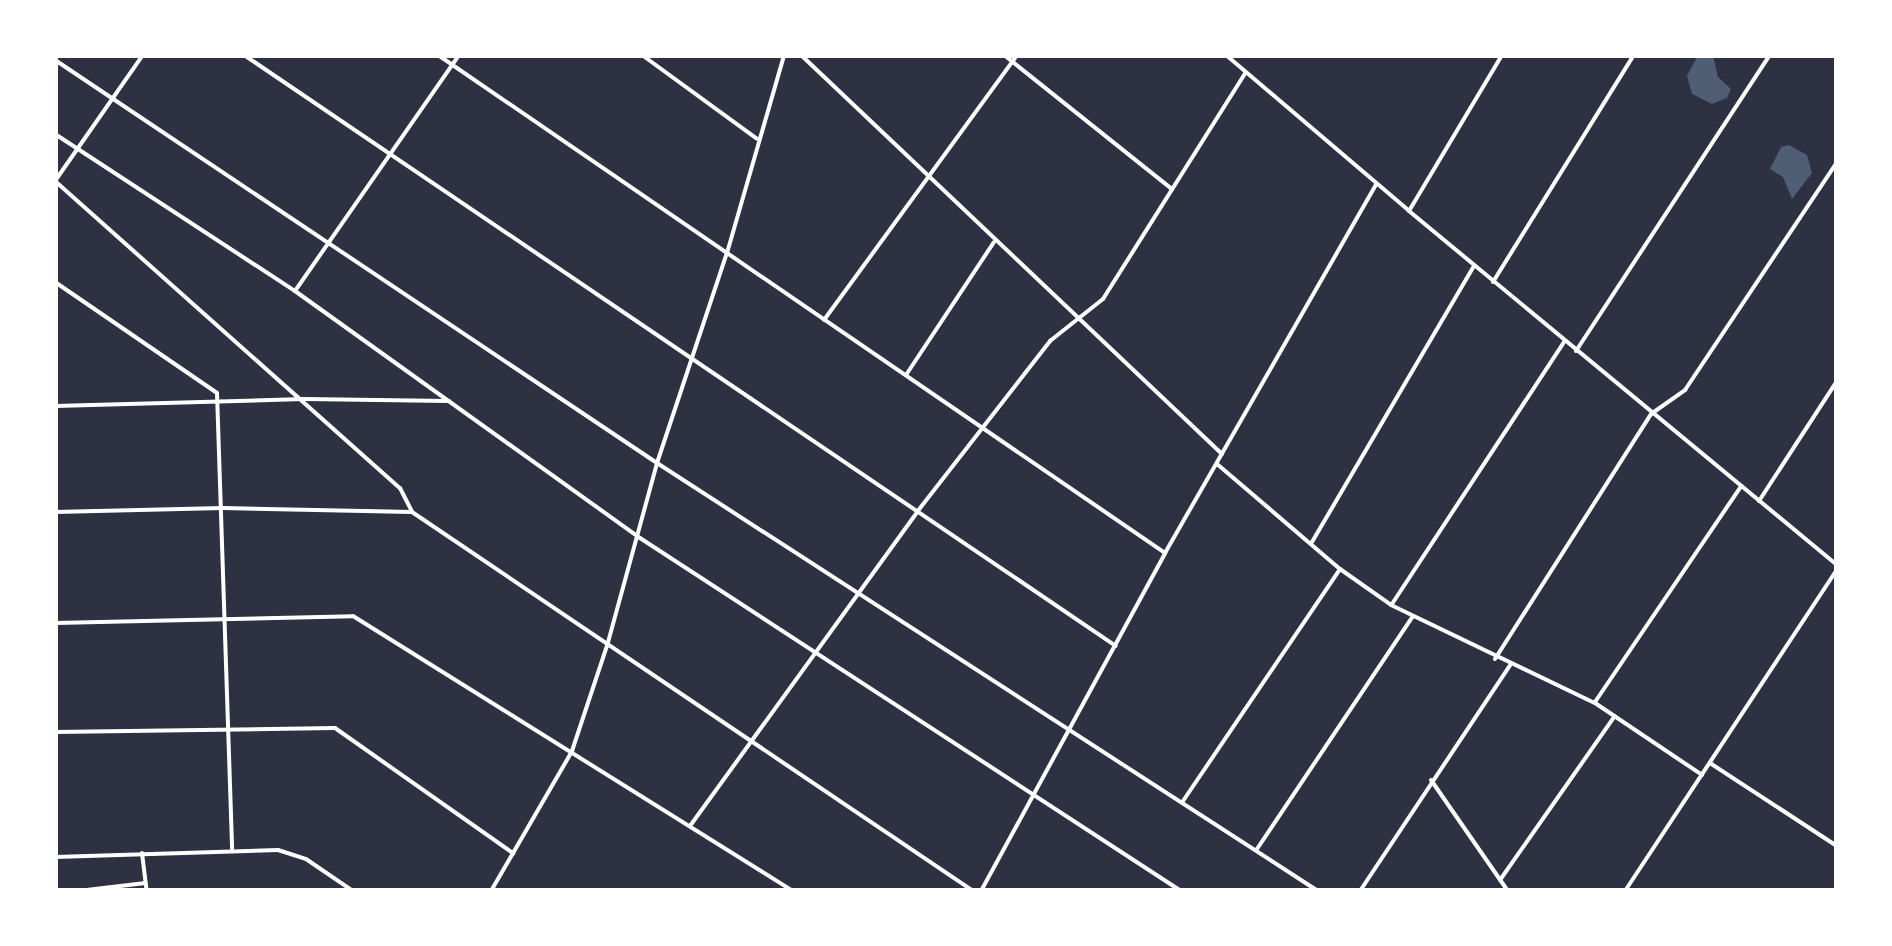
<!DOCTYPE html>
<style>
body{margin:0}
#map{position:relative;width:1892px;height:946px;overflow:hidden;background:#2d3142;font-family:"Roboto Condensed",sans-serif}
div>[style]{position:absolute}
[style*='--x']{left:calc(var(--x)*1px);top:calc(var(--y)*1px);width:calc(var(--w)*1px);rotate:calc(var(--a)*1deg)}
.water>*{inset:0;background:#4f5d75}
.minor>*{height:4px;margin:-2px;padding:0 2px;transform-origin:2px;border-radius:2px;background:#fff}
.tertiary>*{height:4px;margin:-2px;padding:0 2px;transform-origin:2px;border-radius:2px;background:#fff}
span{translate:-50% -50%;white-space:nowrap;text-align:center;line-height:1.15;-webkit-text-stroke:8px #fff;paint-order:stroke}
.frame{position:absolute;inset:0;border:58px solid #fff;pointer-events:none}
</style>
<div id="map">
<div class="water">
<div style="clip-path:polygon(1698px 55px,1713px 55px,1718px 77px,1731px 89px,1727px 98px,1712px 104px,1692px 94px,1687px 76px)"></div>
<div style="clip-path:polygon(1789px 145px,1807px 155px,1812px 173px,1792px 199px,1783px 177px,1770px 169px,1781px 147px)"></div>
</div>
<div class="minor">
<div style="--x:244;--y:55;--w:1053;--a:34.13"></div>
<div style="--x:438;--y:55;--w:881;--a:34.41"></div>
<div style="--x:642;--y:55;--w:142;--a:36.1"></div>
<div style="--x:801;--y:55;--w:580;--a:43.46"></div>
<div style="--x:1004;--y:55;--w:215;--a:38.6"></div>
<div style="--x:55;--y:60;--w:724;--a:33.8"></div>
<div style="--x:657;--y:463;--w:787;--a:32.92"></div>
<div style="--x:55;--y:134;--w:287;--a:33.2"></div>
<div style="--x:295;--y:291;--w:424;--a:35.6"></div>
<div style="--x:640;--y:538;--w:646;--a:33.12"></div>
<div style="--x:55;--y:181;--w:462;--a:41.7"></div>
<div style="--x:400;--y:488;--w:27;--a:63"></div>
<div style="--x:55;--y:181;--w:154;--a:-55.1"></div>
<div style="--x:1409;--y:211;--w:555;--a:39.59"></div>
<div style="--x:55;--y:282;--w:196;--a:34.4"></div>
<div style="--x:217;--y:393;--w:456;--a:88.1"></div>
<div style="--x:1493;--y:282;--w:267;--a:-58.2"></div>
<div style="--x:295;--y:291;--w:287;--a:-55.2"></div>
<div style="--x:824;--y:320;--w:328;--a:-53.9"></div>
<div style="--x:1576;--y:351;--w:354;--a:-56.8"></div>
<div style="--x:906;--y:375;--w:159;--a:-56.5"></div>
<div style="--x:55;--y:406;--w:249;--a:-1.6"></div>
<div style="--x:304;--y:399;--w:145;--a:0.8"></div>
<div style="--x:1217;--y:464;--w:162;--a:40.5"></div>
<div style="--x:1340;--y:569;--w:62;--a:35.2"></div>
<div style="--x:1391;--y:605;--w:226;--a:25.7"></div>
<div style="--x:1595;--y:703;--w:129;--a:33.9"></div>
<div style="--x:1759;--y:501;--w:143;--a:-57"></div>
<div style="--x:55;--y:512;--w:168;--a:-1.4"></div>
<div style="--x:223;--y:508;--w:189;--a:1.2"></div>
<div style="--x:412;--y:512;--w:677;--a:34.04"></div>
<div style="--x:1312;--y:542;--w:320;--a:-59.6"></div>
<div style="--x:1392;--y:604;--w:315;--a:-56.7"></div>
<div style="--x:55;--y:623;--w:298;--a:-1.3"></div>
<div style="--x:353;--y:616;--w:519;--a:32.01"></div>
<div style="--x:1495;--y:659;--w:290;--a:-57.5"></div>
<div style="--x:1651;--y:414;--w:42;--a:-35.2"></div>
<div style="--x:1685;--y:390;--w:274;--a:-56.3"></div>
<div style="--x:1595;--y:702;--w:261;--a:-55.9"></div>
<div style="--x:55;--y:732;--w:280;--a:-0.8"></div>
<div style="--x:335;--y:728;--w:218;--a:35.1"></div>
<div style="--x:1710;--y:763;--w:152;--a:33.2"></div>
<div style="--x:1431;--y:780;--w:135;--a:55.3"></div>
<div style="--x:1183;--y:801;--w:280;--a:-55.9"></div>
<div style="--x:690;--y:826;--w:387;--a:-54.1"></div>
<div style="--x:917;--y:512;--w:217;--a:-52.1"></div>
<div style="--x:1050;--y:341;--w:68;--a:-38.4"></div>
<div style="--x:1103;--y:299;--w:268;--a:-57.8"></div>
<div style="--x:1257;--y:849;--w:280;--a:-56.2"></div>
<div style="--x:142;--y:853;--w:38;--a:83"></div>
<div style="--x:55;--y:857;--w:223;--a:-1.8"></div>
<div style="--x:278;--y:850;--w:29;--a:18"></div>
<div style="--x:306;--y:859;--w:57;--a:34.2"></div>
<div style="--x:1500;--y:880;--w:200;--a:-55"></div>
<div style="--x:78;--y:891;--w:68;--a:-6.7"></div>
<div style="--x:491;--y:891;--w:162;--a:-59.9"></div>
<div style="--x:572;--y:751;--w:111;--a:-71.6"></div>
<div style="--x:607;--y:646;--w:190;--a:-74.7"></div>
<div style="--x:657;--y:463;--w:221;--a:-71.6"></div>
<div style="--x:727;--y:253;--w:206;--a:-73.9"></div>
<div style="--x:1360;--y:891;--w:271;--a:-56.4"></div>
<div style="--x:1625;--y:891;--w:386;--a:-56.6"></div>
</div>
<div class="tertiary">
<div style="--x:1226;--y:55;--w:240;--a:40.4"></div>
<div style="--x:1409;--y:211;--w:182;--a:-59.2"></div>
<div style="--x:981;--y:891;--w:385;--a:-61.4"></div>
<div style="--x:1165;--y:553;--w:425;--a:-60.2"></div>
</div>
<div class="frame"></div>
</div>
